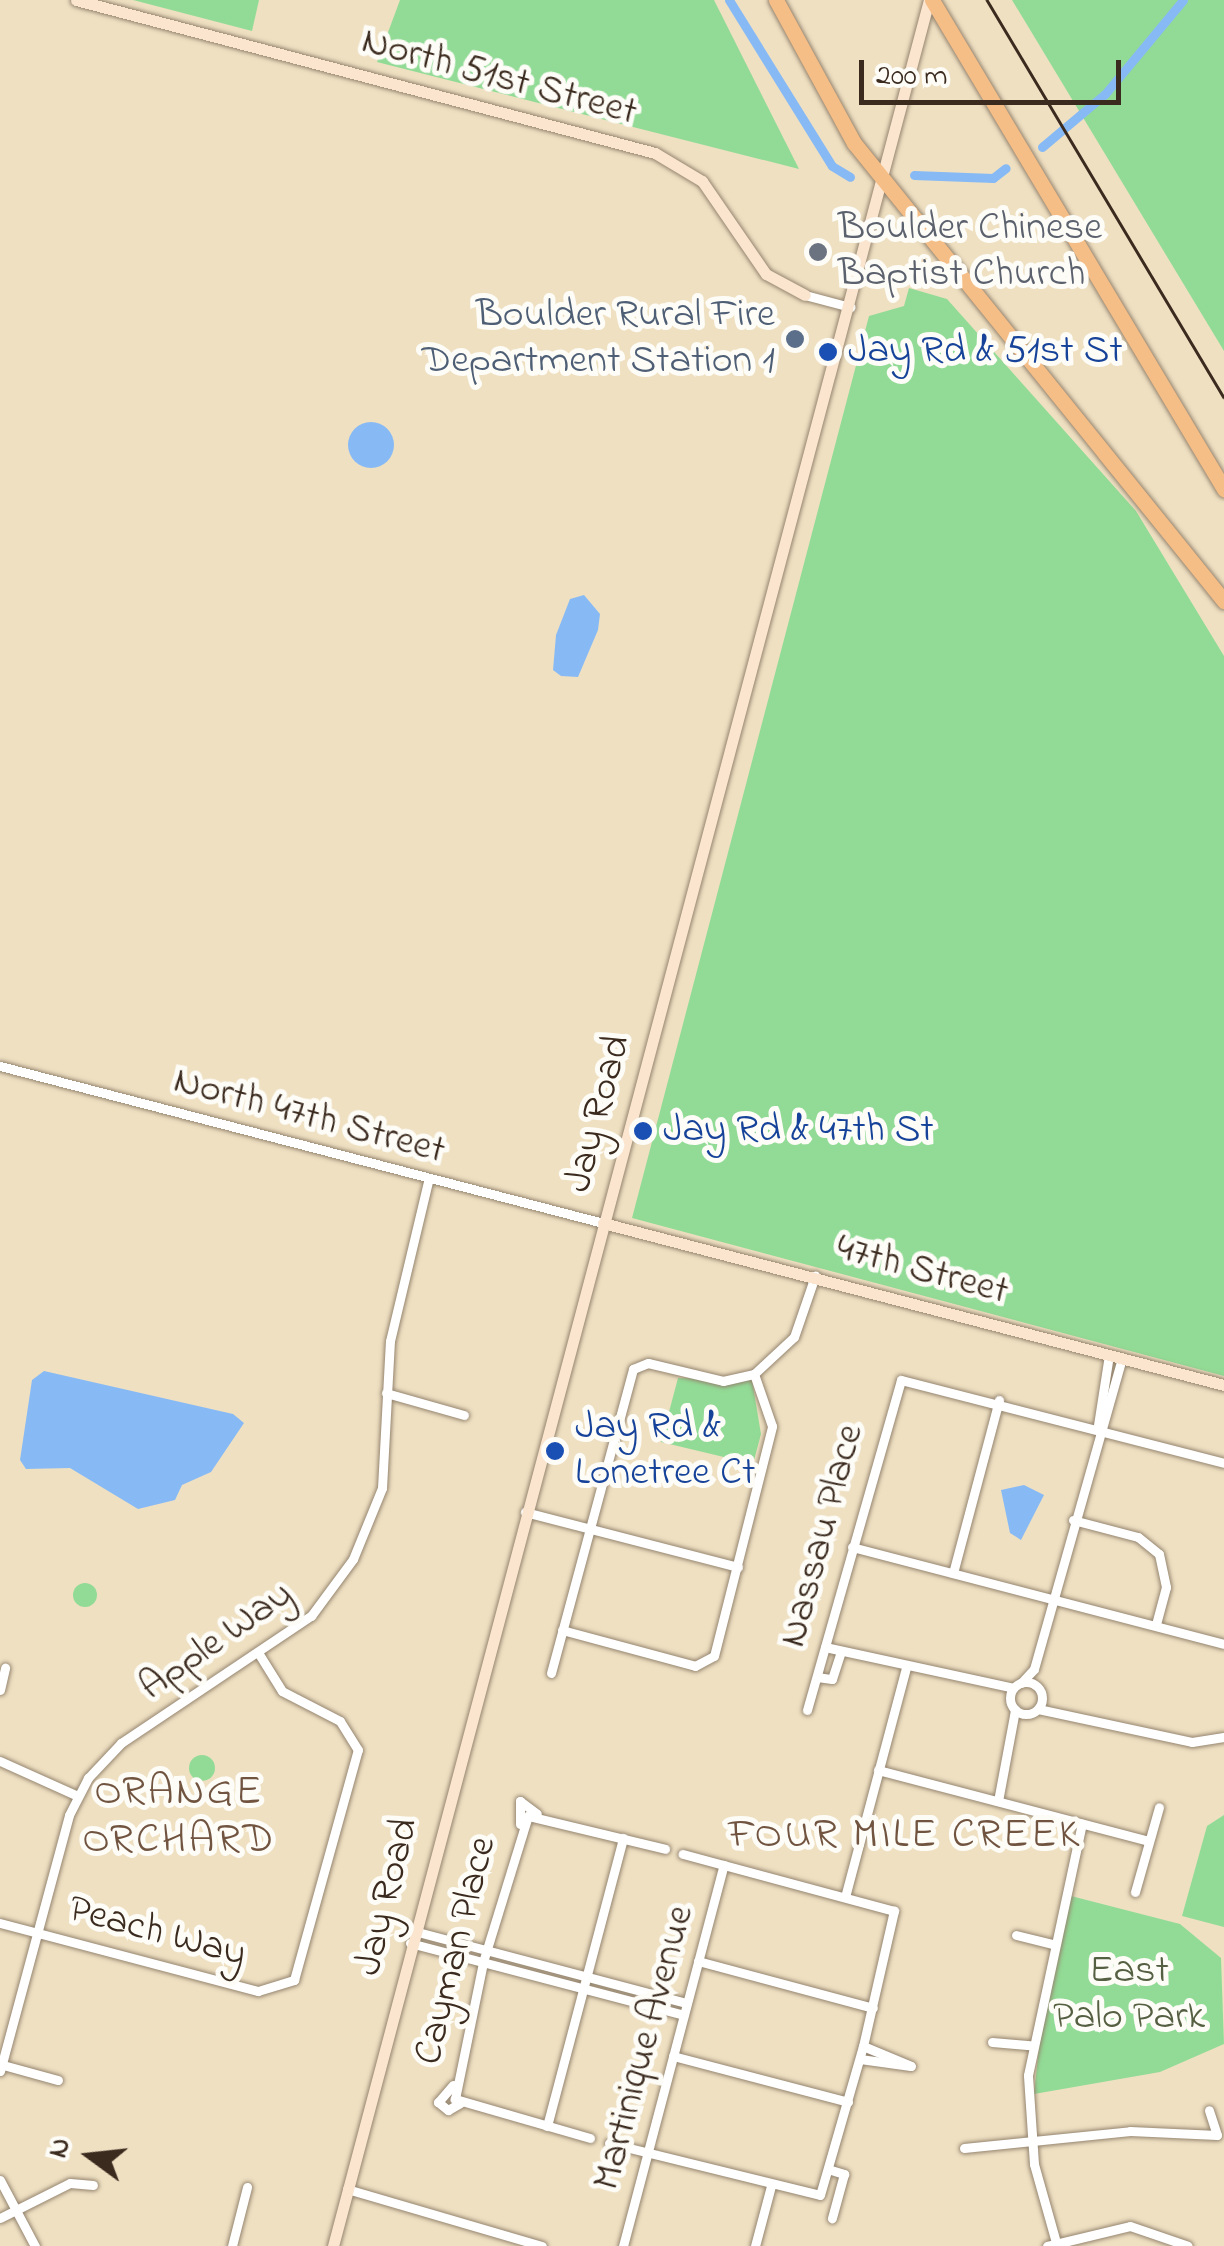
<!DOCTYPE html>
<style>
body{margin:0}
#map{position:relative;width:1224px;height:2246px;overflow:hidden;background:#efe0c2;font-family:"Indie Flower",sans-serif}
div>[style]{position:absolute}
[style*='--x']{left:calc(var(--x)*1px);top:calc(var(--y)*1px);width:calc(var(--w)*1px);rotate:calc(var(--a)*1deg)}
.green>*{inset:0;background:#92db96}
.round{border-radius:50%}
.water>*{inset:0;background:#87baf5}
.canal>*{height:9px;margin:-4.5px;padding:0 4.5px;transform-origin:4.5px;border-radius:4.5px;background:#87baf5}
.roads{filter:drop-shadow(0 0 2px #958570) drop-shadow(0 0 2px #958570)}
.street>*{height:9px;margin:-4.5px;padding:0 4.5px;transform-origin:4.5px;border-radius:4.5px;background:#fff}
.street>.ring{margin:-4.5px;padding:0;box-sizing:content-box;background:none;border:9px solid #fff;border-radius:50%}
.secondary>*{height:11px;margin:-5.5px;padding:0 5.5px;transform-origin:5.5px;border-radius:5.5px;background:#fbe5cf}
.highway>*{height:15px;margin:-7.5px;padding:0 7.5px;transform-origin:7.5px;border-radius:7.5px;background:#f6be87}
.rail>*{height:2.5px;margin:-1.25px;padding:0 1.25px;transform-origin:1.25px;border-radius:1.25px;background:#3b2a1e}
.dots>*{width:28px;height:28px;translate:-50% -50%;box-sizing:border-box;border:5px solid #fdfcf7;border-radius:50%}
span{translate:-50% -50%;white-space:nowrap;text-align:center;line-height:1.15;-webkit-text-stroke:10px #fdfcf7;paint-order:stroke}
.street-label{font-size:40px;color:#3b2a1e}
.worship-label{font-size:40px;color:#5b616d}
.left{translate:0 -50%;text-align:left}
.service-label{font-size:40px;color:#4e5e75}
.right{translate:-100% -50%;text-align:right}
.transit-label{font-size:40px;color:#164399}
.park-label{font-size:40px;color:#555f42}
.neighbourhood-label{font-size:42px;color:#715440;letter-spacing:2.5px}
.north{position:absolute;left:40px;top:2106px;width:100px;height:100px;-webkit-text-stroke:8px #fdfcf7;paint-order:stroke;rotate:285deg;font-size:28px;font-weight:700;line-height:40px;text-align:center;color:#3b2a1e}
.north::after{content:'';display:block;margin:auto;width:35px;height:45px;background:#3b2a1e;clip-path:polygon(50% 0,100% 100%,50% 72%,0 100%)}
.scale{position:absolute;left:859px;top:60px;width:262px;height:45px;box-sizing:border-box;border:5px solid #3b2a1e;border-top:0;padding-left:12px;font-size:30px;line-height:35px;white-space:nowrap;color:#3b2a1e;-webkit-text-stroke:8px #fdfcf7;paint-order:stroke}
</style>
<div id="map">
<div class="green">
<div style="clip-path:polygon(133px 0,259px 0,252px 31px)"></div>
<div style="clip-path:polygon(400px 0,714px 0,799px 169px,377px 62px)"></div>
<div style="clip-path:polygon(1012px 0,1224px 0,1224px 351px)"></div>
<div style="clip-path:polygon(909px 288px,947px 299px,1136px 511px,1224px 656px,1224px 1376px,632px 1218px,869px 316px,904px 306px)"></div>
<div style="clip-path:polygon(678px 1378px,752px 1380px,761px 1434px,753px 1464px,661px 1442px)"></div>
<div class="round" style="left:73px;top:1583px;width:24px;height:24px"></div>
<div class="round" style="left:189px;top:1755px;width:26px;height:26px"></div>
<div style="clip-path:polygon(1224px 1815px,1224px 1927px,1182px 1916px,1207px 1826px)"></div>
<div style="clip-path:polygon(1071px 1896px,1180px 1924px,1221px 1958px,1224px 2044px,1160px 2072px,1034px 2094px,1043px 2010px)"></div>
</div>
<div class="water">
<div class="round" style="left:348px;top:422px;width:46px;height:46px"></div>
<div style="clip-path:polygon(584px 595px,600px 614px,598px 630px,578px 677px,561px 676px,553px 670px,556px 635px,570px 599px)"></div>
<div style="clip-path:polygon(44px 1371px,233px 1414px,244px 1423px,211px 1472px,182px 1485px,175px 1500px,138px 1509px,70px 1468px,26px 1469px,20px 1460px,32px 1380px)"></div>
<div style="clip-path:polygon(1024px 1485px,1044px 1495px,1021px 1540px,1010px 1533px,1001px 1490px)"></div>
</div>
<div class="canal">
<div style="--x:729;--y:0;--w:195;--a:58.2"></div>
<div style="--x:832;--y:166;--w:21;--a:31"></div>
<div style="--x:1042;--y:147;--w:82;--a:-40.1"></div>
<div style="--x:1105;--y:94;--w:122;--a:-50.3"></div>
<div style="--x:914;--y:175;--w:79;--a:2.2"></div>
<div style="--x:993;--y:178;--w:16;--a:-38"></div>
</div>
<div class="roads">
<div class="street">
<div style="--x:805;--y:295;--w:47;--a:14.9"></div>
<div style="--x:0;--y:1066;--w:623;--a:14.59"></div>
<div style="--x:386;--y:1393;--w:81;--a:15.8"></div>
<div style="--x:1098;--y:1425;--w:71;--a:-81.1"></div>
<div style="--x:525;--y:1512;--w:220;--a:14.5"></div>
<div style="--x:1073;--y:1520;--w:67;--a:14.7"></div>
<div style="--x:1138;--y:1537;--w:27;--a:39"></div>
<div style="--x:1159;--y:1554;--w:34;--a:78"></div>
<div style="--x:1166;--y:1587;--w:39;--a:105"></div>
<div style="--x:852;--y:1547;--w:384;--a:14.6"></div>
<div style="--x:953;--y:1573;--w:179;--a:-75.1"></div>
<div style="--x:562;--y:1630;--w:138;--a:15.1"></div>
<div style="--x:695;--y:1666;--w:21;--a:-28"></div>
<div style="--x:714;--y:1656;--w:237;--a:-75.8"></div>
<div style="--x:772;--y:1426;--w:55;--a:-109.1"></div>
<div style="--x:825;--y:1647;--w:193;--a:12.2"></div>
<div style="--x:551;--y:1673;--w:315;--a:-74.9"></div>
<div style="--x:633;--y:1369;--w:16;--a:-22"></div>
<div style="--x:648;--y:1363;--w:77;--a:13.5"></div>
<div style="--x:723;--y:1381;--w:32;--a:-13"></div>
<div style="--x:754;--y:1374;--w:54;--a:-42.8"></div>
<div style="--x:794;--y:1337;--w:65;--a:-71"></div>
<div style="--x:817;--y:1677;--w:15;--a:8"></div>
<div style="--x:832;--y:1679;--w:29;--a:-72"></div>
<div class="ring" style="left:1010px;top:1682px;width:23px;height:23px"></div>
<div style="--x:1021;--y:1683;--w:19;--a:-47"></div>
<div style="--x:1034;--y:1669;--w:323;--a:-74.2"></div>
<div style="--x:0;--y:1690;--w:23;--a:-77"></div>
<div style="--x:1038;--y:1709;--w:157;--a:12.1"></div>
<div style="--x:1192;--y:1742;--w:32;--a:-9"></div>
<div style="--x:807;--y:1710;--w:343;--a:-74.1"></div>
<div style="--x:901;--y:1380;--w:333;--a:14.4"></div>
<div style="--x:0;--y:1761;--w:85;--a:24.2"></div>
<div style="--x:878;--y:1770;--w:279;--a:14.7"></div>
<div style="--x:998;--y:1801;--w:93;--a:-79.4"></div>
<div style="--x:520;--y:1824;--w:23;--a:-90"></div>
<div style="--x:520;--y:1801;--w:21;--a:37"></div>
<div style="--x:1135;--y:1892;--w:88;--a:-74.2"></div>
<div style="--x:845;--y:1897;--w:238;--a:-75.1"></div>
<div style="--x:0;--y:1923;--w:267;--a:14.8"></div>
<div style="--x:258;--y:1991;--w:38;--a:-17"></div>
<div style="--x:294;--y:1980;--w:239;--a:-74.5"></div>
<div style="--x:358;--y:1750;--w:34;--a:-122"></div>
<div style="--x:340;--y:1721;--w:65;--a:-152.7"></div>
<div style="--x:282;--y:1691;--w:44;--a:-121.9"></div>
<div style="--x:414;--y:1931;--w:282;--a:14.8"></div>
<div style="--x:1016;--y:1935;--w:37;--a:14"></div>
<div style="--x:410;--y:1943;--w:283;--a:14.7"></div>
<div style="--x:698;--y:1961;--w:181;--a:15"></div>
<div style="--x:992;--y:2042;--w:38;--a:5"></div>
<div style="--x:673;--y:2056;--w:181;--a:14.7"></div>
<div style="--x:860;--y:2059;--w:51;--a:7.8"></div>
<div style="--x:911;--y:2066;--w:52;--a:-157.4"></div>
<div style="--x:3;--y:2065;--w:57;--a:15.3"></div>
<div style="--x:0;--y:2071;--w:265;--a:-74.9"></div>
<div style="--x:69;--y:1815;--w:42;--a:-62.8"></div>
<div style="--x:88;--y:1778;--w:48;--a:-46.7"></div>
<div style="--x:121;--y:1743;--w:229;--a:-33.8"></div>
<div style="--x:311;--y:1616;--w:71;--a:-53.6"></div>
<div style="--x:353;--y:1559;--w:77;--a:-67.8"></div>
<div style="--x:382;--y:1488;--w:147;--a:-86.9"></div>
<div style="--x:390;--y:1341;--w:164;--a:-76.6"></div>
<div style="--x:453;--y:2085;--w:23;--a:131"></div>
<div style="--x:438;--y:2102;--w:13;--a:39"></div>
<div style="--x:448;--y:2110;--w:14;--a:-30"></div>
<div style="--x:547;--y:2126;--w:298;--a:-75.2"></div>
<div style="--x:590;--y:2138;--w:141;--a:-163.9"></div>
<div style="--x:455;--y:2099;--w:140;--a:-78.4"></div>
<div style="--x:483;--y:1962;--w:153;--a:-72.9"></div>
<div style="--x:528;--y:1816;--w:141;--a:13.5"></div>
<div style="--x:609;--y:2143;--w:217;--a:13.8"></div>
<div style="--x:820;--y:2195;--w:155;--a:-73.9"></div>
<div style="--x:863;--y:2046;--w:139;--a:-77.1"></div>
<div style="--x:894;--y:1911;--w:219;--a:-164.9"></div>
<div style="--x:964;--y:2148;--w:167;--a:-5.8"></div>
<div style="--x:1130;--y:2131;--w:87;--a:2.6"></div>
<div style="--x:1217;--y:2135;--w:26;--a:-108"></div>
<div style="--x:831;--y:2170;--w:14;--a:17"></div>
<div style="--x:844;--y:2174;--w:46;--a:105.3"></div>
<div style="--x:0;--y:2180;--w:75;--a:62.1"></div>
<div style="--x:347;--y:2189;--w:203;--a:16.3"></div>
<div style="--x:0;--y:2218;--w:78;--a:-26.6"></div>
<div style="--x:70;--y:2183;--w:23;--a:5"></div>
<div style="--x:232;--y:2246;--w:61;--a:-75.7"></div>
<div style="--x:623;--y:2246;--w:394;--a:-75.2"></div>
<div style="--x:755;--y:2246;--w:62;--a:-75.1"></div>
<div style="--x:1047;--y:2246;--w:85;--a:-13.5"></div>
<div style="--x:1130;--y:2226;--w:61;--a:19"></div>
<div style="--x:1057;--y:2246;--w:85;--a:-105.7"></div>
<div style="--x:1034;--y:2164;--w:89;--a:-93.9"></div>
<div style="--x:1028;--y:2075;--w:257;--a:-77.9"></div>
</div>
<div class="secondary">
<div style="--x:76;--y:0;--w:599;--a:14.8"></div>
<div style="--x:655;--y:153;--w:55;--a:30.8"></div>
<div style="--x:702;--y:181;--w:113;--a:55.5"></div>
<div style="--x:766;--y:274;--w:44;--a:28.3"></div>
<div style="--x:603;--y:1223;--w:642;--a:14.62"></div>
<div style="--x:333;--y:2246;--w:2324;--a:-75.14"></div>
</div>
<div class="highway">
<div style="--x:776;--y:0;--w:163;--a:61.4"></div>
<div style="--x:854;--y:143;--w:589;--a:51.07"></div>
<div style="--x:932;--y:0;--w:570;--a:59.16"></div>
</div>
</div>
<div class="rail">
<div style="--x:987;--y:0;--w:462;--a:59.2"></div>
</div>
<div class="dots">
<div style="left:818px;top:252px;background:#6b7280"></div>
<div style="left:795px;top:339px;background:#5c6f8a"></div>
<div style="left:828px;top:352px;background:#1a4fb4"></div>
<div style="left:643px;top:1131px;background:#1a4fb4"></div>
<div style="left:555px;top:1451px;background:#1a4fb4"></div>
</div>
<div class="street-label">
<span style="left:499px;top:78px;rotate:15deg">North 51st Street</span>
<span style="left:599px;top:1114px;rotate:-75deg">Jay Road</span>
<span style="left:309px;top:1117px;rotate:15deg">North 47th Street</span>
<span style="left:922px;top:1271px;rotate:15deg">47th Street</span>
<span style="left:823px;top:1536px;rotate:-75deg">Nassau Place</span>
<span style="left:217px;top:1642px;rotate:-35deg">Apple Way</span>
<span style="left:388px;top:1897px;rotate:-76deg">Jay Road</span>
<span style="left:157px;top:1933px;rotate:15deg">Peach Way</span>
<span style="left:457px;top:1951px;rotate:-76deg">Cayman Place</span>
<span style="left:645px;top:2048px;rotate:-75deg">Martinique Avenue</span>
</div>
<div class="worship-label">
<span class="left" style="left:838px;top:252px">Boulder Chinese<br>Baptist Church</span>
</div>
<div class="service-label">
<span class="right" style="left:775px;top:339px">Boulder Rural Fire<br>Department Station 1</span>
</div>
<div class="transit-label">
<span class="left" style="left:848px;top:352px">Jay Rd &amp; 51st St</span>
<span class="left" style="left:663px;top:1131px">Jay Rd &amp; 47th St</span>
<span class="left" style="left:575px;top:1451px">Jay Rd &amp;<br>Lonetree Ct</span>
</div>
<div class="park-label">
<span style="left:1129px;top:1995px">East<br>Palo Park</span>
</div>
<div class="neighbourhood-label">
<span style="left:179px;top:1817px">ORANGE<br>ORCHARD</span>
<span style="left:905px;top:1836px">FOUR MILE CREEK</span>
</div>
<div class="north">N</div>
<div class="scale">200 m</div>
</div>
